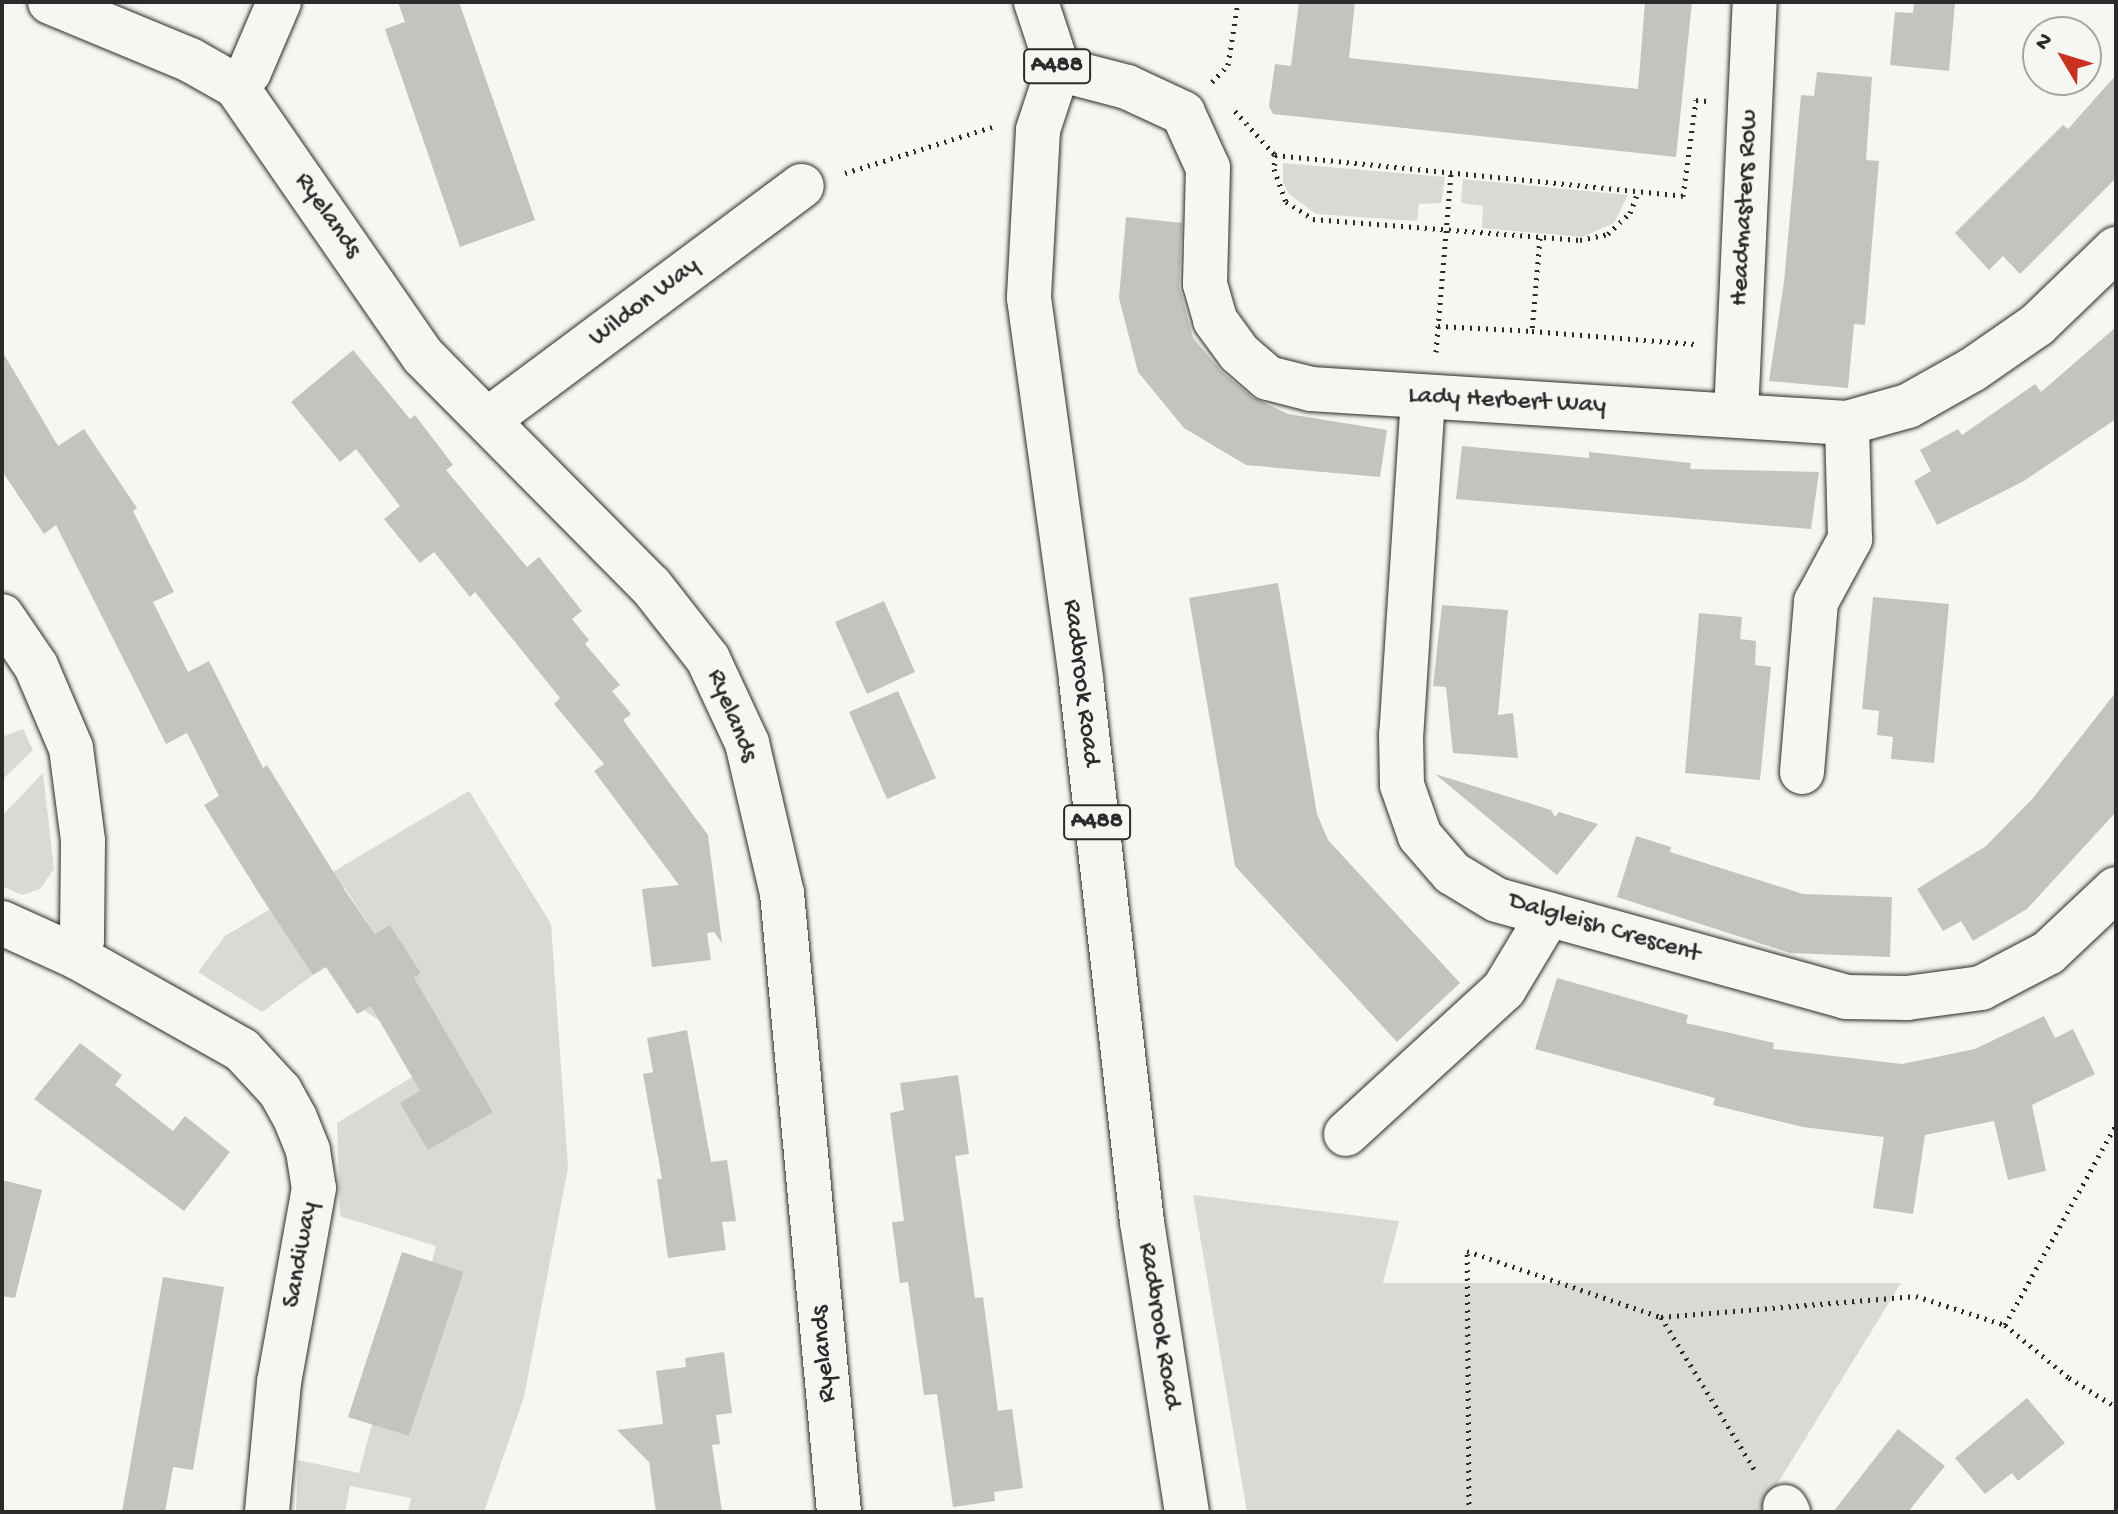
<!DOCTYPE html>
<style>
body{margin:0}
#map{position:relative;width:2118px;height:1514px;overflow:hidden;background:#f6f6f2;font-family:"Gochi Hand",sans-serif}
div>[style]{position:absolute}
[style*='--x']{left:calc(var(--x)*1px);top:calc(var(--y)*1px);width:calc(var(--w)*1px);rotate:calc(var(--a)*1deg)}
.green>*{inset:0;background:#d9d9d5}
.building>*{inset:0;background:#c3c3c0}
.path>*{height:5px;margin-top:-2.5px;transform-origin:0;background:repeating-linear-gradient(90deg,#2b2b2b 0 2px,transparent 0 8px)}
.roads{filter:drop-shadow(0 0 2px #2b2b2b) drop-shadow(0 0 2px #2b2b2b)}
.minor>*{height:44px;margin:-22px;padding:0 22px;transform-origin:22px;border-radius:22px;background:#f6f6f2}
.major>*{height:44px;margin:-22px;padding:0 22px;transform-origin:22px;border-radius:22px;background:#f6f6f2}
span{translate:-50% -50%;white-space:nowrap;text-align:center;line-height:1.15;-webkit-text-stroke:6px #f6f6f2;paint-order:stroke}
.shield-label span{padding:2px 6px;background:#f6f6f2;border:2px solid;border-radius:6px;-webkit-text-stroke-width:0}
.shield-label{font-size:24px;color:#2b2b2b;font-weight:700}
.street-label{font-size:26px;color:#2b2b2b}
.frame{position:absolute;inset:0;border:4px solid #2b2b2b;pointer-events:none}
.north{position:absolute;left:2022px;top:16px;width:80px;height:80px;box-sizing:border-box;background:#f6f6f2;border:2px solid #a5a5a2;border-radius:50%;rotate:308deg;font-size:22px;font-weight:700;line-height:32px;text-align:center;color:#2b2b2b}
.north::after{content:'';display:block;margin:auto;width:28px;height:36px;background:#c8321e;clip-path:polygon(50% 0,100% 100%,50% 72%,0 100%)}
</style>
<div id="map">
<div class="green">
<div style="clip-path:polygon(1283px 163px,1445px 177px,1441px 203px,1419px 204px,1417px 221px,1316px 214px,1289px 194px,1283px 182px)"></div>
<div style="clip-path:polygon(1463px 179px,1628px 195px,1614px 223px,1582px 237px,1482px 228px,1483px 206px,1461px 203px)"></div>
<div style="clip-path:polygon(23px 729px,33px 750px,2px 780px,2px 737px)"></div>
<div style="clip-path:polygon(43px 773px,54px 869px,40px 889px,22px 895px,2px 886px,2px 816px)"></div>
<div style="clip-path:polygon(469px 791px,551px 924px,568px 1168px,524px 1397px,484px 1512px,408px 1512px,411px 1498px,350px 1486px,345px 1512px,296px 1512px,298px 1460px,359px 1473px,372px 1424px,409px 1436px,464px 1273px,432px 1262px,436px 1246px,340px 1216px,337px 1123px,412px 1077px,420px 1091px,493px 1112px,437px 1017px,403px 1037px,364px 1010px,421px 973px,390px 925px,375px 934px,345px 888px,284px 927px,313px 975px,262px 1012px,198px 972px,225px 936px)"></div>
<div style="clip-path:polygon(1193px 1195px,1399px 1221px,1383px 1283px,1901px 1283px,1760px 1512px,1247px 1512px)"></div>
</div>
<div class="building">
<div style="clip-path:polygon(398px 2px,459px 2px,535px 220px,460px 247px,385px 29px,405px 22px)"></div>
<div style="clip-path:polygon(1299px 2px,1355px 2px,1349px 58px,1638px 89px,1645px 2px,1692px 2px,1676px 157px,1273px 114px,1269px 106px,1275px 64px,1291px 66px)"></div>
<div style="clip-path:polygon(1914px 2px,1955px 2px,1949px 71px,1890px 65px,1895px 12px,1913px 13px)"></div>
<div style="clip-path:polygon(1817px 72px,1872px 77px,1866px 160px,1879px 161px,1865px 325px,1854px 324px,1848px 388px,1769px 381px,1784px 282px,1801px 95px,1814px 96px)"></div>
<div style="clip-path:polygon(2116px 75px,2116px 178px,2020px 274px,2003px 256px,1989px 270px,1955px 233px,2063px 125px,2068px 129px)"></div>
<div style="clip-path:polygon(1126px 217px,1182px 223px,1179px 286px,1193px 338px,1222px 372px,1252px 397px,1288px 414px,1387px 430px,1380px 477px,1246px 465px,1184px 428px,1138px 372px,1119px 298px)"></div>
<div style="clip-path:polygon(2116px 327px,2116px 419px,2024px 481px,1937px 525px,1914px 481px,1931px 471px,1920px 450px,1958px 429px,1962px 435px,2035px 384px,2041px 392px)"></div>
<div style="clip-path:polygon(353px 350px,410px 419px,415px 415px,453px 465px,446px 470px,527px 567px,539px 557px,582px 611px,572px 619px,589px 640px,585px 644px,620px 685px,612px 691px,631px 714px,623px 720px,708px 835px,722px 943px,714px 932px,707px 933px,711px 960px,652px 967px,642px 889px,679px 885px,594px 771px,604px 764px,554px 704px,560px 698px,475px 592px,470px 597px,434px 552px,420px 563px,384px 519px,400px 506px,356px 449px,340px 462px,291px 402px)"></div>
<div style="clip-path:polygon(2px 351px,58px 446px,84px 429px,137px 508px,133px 511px,174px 592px,153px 602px,188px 672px,209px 661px,263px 768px,267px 765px,344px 889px,375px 934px,390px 925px,421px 973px,414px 978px,493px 1112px,428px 1150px,400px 1103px,420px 1091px,371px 1006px,357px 1014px,326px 967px,313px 975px,260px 895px,204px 805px,219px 796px,187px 733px,166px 744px,56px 525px,44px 534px,2px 471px)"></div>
<div style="clip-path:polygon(1462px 446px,1589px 458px,1589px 452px,1691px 463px,1690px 469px,1819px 472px,1811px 529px,1456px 499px)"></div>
<div style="clip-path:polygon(1278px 583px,1317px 814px,1328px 840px,1460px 983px,1397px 1042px,1235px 866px,1189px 598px)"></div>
<div style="clip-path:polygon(1873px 597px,1949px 604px,1934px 763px,1891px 759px,1893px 737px,1877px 735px,1879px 711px,1862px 709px)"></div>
<div style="clip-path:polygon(884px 601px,915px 672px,867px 694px,835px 622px)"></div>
<div style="clip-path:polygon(1442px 605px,1508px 610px,1498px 715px,1513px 713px,1518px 758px,1453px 753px,1446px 687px,1433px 686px)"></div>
<div style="clip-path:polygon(1699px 613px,1742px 617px,1740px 639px,1756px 641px,1755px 665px,1771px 667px,1760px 780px,1685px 773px)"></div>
<div style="clip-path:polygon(898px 691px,936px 778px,887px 799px,849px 712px)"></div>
<div style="clip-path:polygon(2116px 692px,2116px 812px,2027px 909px,1973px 941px,1961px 921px,1943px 931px,1917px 889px,1986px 846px,2033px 798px)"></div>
<div style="clip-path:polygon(1435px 774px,1551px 810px,1555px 817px,1559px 812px,1598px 824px,1557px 875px)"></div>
<div style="clip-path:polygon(1636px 836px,1671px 847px,1670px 852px,1803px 894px,1892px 897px,1890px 957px,1790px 953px,1617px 897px)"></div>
<div style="clip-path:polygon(1557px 978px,1688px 1015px,1686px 1023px,1774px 1043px,1773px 1049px,1902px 1064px,1975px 1049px,2044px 1016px,2055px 1038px,2073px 1029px,2095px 1074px,2032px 1105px,2046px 1171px,2008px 1180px,1994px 1121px,1925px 1135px,1913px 1214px,1873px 1208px,1884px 1137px,1803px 1127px,1713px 1105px,1715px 1098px,1535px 1049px)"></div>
<div style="clip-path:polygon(687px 1030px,711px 1162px,727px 1160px,736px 1221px,722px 1222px,726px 1250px,668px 1258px,657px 1179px,662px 1179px,643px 1074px,653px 1072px,647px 1038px)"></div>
<div style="clip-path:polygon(80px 1043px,122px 1075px,115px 1085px,173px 1131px,185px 1116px,230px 1152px,184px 1211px,34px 1099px)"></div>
<div style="clip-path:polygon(958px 1075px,969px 1154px,955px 1156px,975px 1298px,983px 1297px,998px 1411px,1012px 1409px,1023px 1488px,994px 1492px,995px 1501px,953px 1507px,937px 1394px,924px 1395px,908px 1282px,900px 1283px,892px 1222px,904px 1221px,890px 1113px,904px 1110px,900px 1083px)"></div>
<div style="clip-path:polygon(2px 1180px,42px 1190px,15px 1298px,2px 1296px)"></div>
<div style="clip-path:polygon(402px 1252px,464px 1272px,409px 1436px,348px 1417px)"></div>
<div style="clip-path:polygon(163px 1277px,224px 1287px,193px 1470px,173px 1467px,165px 1512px,122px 1512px)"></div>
<div style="clip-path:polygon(724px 1352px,732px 1413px,716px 1415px,720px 1444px,712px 1445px,722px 1512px,656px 1512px,649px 1462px,617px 1430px,663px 1424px,656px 1371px,686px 1367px,685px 1358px)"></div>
<div style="clip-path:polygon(2027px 1398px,2065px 1443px,2018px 1481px,2012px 1473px,1985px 1494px,1955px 1458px)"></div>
<div style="clip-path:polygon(1898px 1429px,1945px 1466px,1908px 1512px,1833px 1512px)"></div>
</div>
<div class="path">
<div style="--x:1212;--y:82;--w:23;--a:-47"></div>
<div style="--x:1228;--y:65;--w:64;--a:-81"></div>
<div style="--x:1235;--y:111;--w:59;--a:47.7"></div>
<div style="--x:1275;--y:155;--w:410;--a:5.7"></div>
<div style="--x:1683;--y:196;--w:97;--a:-82.3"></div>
<div style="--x:1696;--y:100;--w:11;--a:5"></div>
<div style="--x:1275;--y:155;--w:14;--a:94"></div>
<div style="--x:1274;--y:169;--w:35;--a:70"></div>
<div style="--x:1286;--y:202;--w:32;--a:32"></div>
<div style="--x:1313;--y:219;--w:268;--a:4.5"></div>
<div style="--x:1580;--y:240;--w:29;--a:-12"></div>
<div style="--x:1608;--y:234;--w:30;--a:-44"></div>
<div style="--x:1630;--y:213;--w:22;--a:-69"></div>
<div style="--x:845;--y:173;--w:157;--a:-17.4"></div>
<div style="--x:1540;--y:238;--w:93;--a:94.9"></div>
<div style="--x:1532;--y:331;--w:163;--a:4.6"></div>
<div style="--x:1438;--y:326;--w:94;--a:3"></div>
<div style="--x:1436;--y:352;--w:179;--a:-85.2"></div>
<div style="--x:1661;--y:1317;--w:182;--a:58.5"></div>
<div style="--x:2005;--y:1325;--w:229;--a:-61"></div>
<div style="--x:1469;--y:1512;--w:261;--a:-90.4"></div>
<div style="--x:1467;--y:1251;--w:205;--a:18.8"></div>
<div style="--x:1661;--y:1317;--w:256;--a:-4.7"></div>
<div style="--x:1916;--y:1296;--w:94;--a:18"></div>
<div style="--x:2005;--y:1325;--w:83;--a:39.6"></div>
<div style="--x:2069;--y:1378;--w:55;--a:31.7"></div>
</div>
<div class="roads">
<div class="minor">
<div style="--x:50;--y:2;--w:152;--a:22.5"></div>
<div style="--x:190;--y:60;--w:53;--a:29.5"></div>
<div style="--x:236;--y:86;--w:328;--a:55.3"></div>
<div style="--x:423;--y:356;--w:324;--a:45.3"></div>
<div style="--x:651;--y:586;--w:93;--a:52"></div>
<div style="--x:708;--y:659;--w:93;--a:65.1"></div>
<div style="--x:747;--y:743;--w:154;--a:76.9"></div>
<div style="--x:782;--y:893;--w:622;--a:84.74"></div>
<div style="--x:1058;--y:69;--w:71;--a:14.6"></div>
<div style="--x:1127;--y:87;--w:62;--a:24.9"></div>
<div style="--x:1183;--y:113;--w:60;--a:65.6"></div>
<div style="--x:1208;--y:168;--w:116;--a:91.5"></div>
<div style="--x:1205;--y:284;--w:37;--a:74"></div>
<div style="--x:1215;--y:320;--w:41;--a:54"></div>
<div style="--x:1239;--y:353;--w:38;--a:41"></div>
<div style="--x:1268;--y:378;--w:44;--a:14.3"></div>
<div style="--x:1311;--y:389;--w:537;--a:3.63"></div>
<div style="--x:1847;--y:423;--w:63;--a:-15.6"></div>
<div style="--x:1908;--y:406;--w:73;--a:-29.4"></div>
<div style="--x:1972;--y:370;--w:79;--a:-34.7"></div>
<div style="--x:2037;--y:325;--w:110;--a:-43.9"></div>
<div style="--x:236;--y:86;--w:19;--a:-47"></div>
<div style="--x:249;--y:72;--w:76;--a:-66.8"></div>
<div style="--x:1423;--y:398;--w:337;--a:93.7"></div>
<div style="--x:1401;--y:734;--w:51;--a:88.9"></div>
<div style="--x:1402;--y:785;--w:54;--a:70.6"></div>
<div style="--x:1420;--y:836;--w:49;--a:49.1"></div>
<div style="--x:1452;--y:873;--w:52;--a:31"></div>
<div style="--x:1497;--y:900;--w:362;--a:15.5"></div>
<div style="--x:1846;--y:997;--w:61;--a:0.9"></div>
<div style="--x:1907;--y:998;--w:75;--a:-7.7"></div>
<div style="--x:1981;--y:988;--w:76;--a:-27.6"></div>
<div style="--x:2048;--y:953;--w:93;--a:-43.3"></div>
<div style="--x:1736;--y:414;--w:412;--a:-87.4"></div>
<div style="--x:489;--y:419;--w:390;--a:-36.7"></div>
<div style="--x:2;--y:616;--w:60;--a:55.8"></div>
<div style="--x:36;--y:666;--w:89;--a:66.9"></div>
<div style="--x:71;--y:748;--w:94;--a:82.6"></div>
<div style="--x:83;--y:841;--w:99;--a:90.6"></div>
<div style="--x:82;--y:940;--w:18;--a:106"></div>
<div style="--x:1802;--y:772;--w:171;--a:-85.3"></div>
<div style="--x:1816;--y:602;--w:72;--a:-61.6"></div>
<div style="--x:1850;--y:539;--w:116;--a:-91.5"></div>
<div style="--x:2;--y:923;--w:82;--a:24.4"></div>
<div style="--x:77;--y:957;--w:189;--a:29.4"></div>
<div style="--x:242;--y:1050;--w:56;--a:47.2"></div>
<div style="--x:280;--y:1091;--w:31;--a:61"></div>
<div style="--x:295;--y:1118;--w:35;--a:68"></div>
<div style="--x:308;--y:1151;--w:37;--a:81"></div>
<div style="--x:314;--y:1188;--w:197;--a:100.2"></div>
<div style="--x:279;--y:1382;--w:131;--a:95.3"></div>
<div style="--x:1346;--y:1134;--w:214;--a:-42.5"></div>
<div style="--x:1504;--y:989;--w:87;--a:-59"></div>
<div style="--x:1785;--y:1507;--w:6;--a:59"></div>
</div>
<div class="major">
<div style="--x:1036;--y:2;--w:71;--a:71.8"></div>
<div style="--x:1058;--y:69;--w:64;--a:108.2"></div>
<div style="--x:1038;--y:130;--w:168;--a:93.1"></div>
<div style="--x:1029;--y:298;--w:386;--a:82.2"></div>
<div style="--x:1081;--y:680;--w:545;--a:83.58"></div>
<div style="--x:1142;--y:1222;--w:293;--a:81.2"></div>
</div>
</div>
<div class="shield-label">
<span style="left:1057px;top:66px">A488</span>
<span style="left:1097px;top:822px">A488</span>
</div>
<div class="street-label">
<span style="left:1746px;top:208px;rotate:-87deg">Headmasters Row</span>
<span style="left:327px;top:216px;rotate:55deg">Ryelands</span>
<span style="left:645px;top:303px;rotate:-37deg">Wildon Way</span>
<span style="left:1507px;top:402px;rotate:3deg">Lady Herbert Way</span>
<span style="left:1080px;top:683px;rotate:83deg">Radbrook Road</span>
<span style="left:731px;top:716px;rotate:68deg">Ryelands</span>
<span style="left:1604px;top:929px;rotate:16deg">Dalgleish Crescent</span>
<span style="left:302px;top:1255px;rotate:-80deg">Sandiway</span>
<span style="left:1158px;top:1326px;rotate:81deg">Radbrook Road</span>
<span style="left:825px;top:1354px;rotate:-95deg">Ryelands</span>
</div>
<div class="frame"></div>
<div class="north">N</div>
</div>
